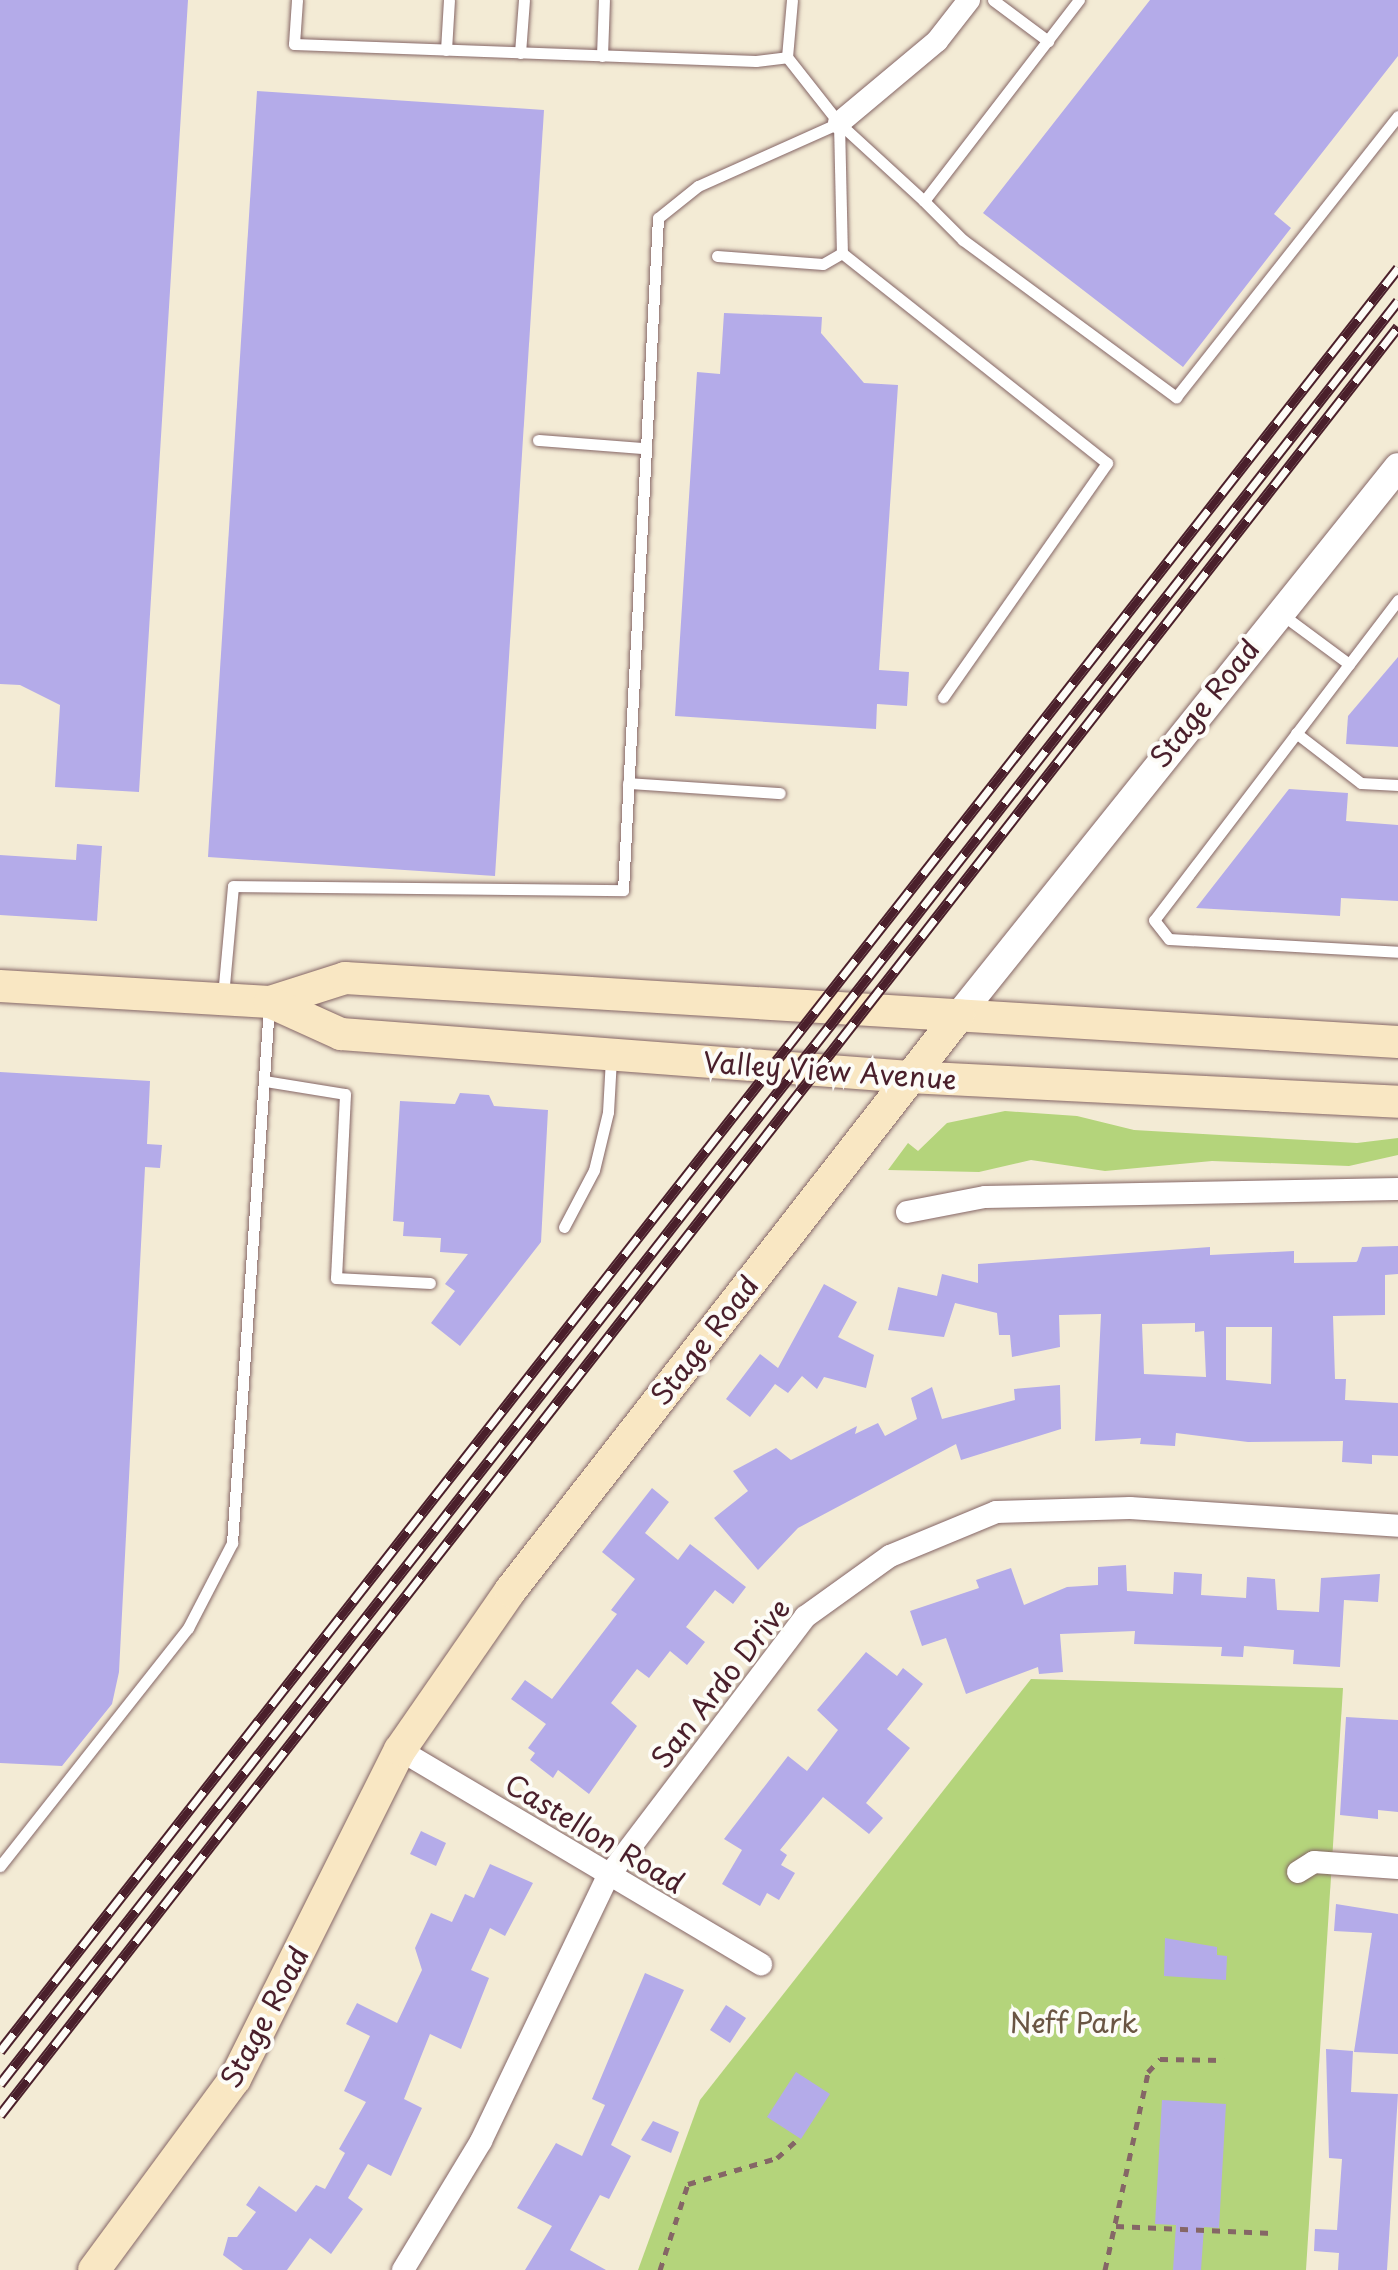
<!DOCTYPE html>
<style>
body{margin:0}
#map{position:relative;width:1398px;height:2270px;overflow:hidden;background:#f3ebd5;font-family:"Playpen Sans",sans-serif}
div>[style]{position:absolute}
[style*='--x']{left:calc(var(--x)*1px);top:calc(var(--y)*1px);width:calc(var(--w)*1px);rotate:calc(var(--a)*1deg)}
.green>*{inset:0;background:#b4d47b}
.building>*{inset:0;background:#b4abe9}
.path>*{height:5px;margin-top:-2.5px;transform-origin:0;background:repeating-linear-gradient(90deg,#856666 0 8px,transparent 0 16px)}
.roads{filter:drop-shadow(0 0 2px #856666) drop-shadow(0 0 2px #856666)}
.service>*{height:11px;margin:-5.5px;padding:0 5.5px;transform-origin:5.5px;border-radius:5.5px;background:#fff}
.minor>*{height:22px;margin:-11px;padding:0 11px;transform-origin:11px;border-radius:11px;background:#fff}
.tertiary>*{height:28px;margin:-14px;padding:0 14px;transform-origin:14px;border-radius:14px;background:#fff}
.secondary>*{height:32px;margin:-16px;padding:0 16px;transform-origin:16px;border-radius:16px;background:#f9e7c3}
.rail>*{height:11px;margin-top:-5.5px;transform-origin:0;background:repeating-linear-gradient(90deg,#fdfcf7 0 22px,#4a1f2b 0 44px);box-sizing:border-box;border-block:2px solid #4a1f2b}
span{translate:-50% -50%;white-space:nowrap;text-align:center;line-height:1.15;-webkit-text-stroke:8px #fdfcf7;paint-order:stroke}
.street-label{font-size:28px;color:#4a1f2b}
.park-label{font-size:28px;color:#6a5543}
</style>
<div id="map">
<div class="green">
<div style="clip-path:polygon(1005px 1111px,1077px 1116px,1134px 1130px,1357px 1143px,1398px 1138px,1398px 1155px,1349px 1166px,1212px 1161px,1105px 1171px,1031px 1160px,979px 1172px,888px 1170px,908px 1143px,918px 1151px,947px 1123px)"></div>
<div style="clip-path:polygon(1031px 1679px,1343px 1688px,1306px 2270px,638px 2270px,700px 2100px)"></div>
</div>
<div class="building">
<div style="clip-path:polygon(0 0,188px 0,139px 792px,55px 787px,60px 705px,20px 685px,0 684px)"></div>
<div style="clip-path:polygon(1150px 0,1398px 0,1398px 56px,1274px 214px,1291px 228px,1183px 367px,983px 213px)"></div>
<div style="clip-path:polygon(257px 91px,544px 110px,495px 876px,208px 857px)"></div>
<div style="clip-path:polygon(724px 313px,822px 317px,821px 333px,864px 383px,898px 385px,879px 670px,909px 672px,907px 706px,877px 704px,876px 729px,675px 716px,697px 372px,720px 374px)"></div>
<div style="clip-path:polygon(1398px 657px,1398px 747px,1346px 744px,1348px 716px)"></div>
<div style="clip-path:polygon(1289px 789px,1348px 793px,1346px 821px,1398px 825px,1398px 901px,1341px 898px,1340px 916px,1196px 908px)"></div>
<div style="clip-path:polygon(77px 844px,102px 846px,97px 921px,0 915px,0 855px,76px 860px)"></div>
<div style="clip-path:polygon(0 1072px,150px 1081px,147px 1144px,162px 1145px,160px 1168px,145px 1167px,119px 1672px,112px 1704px,62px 1766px,0 1763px)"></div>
<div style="clip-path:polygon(460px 1093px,489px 1095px,494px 1106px,548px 1110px,541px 1242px,460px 1346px,431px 1323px,455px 1291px,445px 1284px,468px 1254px,440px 1252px,441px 1238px,403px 1236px,404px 1222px,393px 1221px,400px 1101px,455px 1104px)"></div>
<div style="clip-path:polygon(evenodd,1398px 1246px,1398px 1274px,1385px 1275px,1385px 1315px,1333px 1316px,1335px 1379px,1346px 1379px,1345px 1400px,1398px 1403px,1398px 1456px,1372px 1455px,1372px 1464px,1342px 1462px,1343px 1441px,1248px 1442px,1176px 1433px,1175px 1446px,1140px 1444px,1141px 1438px,1095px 1441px,1101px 1314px,1059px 1315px,1060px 1347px,1012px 1357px,1010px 1335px,999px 1335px,997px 1313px,955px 1303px,944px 1337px,888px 1330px,898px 1287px,937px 1296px,942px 1274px,978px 1283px,978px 1264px,1210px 1247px,1210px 1255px,1294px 1251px,1294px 1263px,1357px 1262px,1362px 1247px,1398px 1246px,1195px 1323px,1195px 1332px,1204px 1331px,1206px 1377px,1144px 1374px,1142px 1324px,1195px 1323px,1398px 1246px,1226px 1327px,1272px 1327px,1271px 1384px,1226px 1380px,1226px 1327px)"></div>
<div style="clip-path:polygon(824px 1284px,857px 1302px,838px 1337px,874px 1355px,866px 1388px,824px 1377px,817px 1389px,802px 1376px,788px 1393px,775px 1384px,750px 1417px,726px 1399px,760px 1354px,778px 1368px)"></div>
<div style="clip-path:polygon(1060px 1385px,1061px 1429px,961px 1460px,956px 1444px,798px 1528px,758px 1570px,714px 1518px,748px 1491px,733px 1471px,776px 1448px,791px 1460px,857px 1426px,855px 1434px,878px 1423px,885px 1436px,917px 1419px,911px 1398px,932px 1387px,942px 1419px,1015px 1400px,1014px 1389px)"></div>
<div style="clip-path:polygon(652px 1488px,669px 1502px,645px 1533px,678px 1560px,690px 1544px,746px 1587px,733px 1604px,715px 1590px,686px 1627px,705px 1642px,687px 1665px,670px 1651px,649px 1678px,637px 1669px,611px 1703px,637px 1726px,589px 1794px,558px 1770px,553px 1778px,530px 1760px,535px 1753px,528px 1748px,546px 1724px,511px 1699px,525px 1680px,552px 1699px,617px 1614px,611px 1610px,635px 1579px,602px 1552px)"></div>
<div style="clip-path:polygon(1126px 1565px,1127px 1591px,1173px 1594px,1174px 1572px,1202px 1574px,1201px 1595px,1246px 1598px,1247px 1577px,1275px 1579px,1277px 1610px,1319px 1612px,1321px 1578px,1380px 1574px,1378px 1602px,1344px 1600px,1340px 1667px,1293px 1664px,1294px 1650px,1244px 1646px,1243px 1657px,1221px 1656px,1222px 1647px,1134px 1644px,1135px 1631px,1060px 1634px,1063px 1672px,1039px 1674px,1038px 1667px,966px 1694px,946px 1638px,922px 1646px,910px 1611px,979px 1588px,976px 1580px,1011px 1568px,1024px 1605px,1067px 1587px,1098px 1585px,1098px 1567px)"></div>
<div style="clip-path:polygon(866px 1652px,897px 1676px,903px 1668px,923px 1684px,887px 1729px,910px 1748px,866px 1803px,883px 1818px,869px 1834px,823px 1797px,780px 1850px,787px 1855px,781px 1865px,795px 1873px,779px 1900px,767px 1893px,760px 1906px,722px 1884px,742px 1850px,724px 1839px,788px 1756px,807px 1771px,838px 1730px,817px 1710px)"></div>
<div style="clip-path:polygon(1346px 1717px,1398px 1720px,1398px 1812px,1378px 1810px,1378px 1819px,1340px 1815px)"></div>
<div style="clip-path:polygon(421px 1831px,446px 1843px,436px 1866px,410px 1854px)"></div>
<div style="clip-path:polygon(490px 1864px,533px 1883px,505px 1936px,490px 1928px,471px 1970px,489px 1978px,461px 2049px,430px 2034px,404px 2099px,422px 2108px,391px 2176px,368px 2164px,348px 2198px,363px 2209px,331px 2254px,310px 2238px,287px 2270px,243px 2270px,223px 2255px,228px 2237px,237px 2237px,256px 2212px,246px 2205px,259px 2186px,296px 2212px,316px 2185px,325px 2189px,345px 2153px,339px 2149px,366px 2102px,344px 2091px,370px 2036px,346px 2024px,357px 2003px,397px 2023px,422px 1970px,415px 1948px,431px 1913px,452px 1922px,465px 1894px,474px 1898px)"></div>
<div style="clip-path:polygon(1336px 1904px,1398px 1914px,1398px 2054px,1354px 2052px,1372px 1933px,1334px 1931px)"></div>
<div style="clip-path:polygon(1165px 1938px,1217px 1947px,1217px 1955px,1227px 1956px,1226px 1980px,1164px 1976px)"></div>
<div style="clip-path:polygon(645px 1973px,684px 1990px,611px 2145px,631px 2156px,609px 2199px,600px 2195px,570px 2250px,606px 2270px,525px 2270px,552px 2226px,517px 2208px,556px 2143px,582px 2156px,605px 2105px,592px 2099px)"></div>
<div style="clip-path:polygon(726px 2005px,746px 2018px,730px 2043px,710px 2030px)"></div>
<div style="clip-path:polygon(1326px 2049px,1353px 2051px,1351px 2092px,1398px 2094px,1387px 2270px,1338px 2270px,1339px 2253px,1314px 2251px,1315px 2229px,1337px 2230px,1342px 2159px,1329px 2158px)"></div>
<div style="clip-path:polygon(796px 2072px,830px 2094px,801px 2139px,767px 2117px)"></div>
<div style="clip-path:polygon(1162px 2100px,1226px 2104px,1219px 2228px,1204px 2227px,1201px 2270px,1173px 2270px,1176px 2225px,1155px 2224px)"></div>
<div style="clip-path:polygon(653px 2121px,679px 2132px,671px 2153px,641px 2140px)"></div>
</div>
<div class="path">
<div style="--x:1116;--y:2226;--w:156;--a:2.6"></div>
<div style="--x:660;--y:2270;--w:90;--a:-72"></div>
<div style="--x:688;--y:2184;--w:93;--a:-16.3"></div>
<div style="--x:777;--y:2158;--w:27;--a:-42"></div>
<div style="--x:1105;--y:2270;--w:203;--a:-77.7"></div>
<div style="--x:1148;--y:2072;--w:18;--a:-47"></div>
<div style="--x:1160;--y:2059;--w:64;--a:0.9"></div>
</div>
<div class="roads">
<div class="service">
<div style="--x:297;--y:0;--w:44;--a:93.9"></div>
<div style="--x:294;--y:44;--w:462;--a:2.1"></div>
<div style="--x:756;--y:61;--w:31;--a:-7"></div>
<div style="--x:787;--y:57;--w:84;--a:51.8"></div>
<div style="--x:839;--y:123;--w:115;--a:42.5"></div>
<div style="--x:924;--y:201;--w:254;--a:-52.4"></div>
<div style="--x:993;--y:0;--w:69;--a:36.7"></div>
<div style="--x:446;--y:50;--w:50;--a:-86.6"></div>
<div style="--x:520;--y:53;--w:53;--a:-85.7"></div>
<div style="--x:602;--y:56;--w:56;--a:-88"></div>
<div style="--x:787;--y:57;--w:57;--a:-85"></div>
<div style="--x:839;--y:123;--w:130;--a:88.7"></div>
<div style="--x:842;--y:253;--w:338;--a:38.4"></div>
<div style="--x:1107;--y:463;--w:286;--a:125"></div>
<div style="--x:924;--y:201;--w:55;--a:45"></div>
<div style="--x:963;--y:240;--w:265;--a:36.4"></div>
<div style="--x:1176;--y:397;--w:358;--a:-51.7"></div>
<div style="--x:717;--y:256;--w:106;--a:4.3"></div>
<div style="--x:823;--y:264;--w:22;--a:-30"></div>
<div style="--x:538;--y:440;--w:105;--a:4.4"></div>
<div style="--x:1398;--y:600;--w:402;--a:127.3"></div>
<div style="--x:1154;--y:920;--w:24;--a:52"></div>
<div style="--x:1169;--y:939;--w:229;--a:3.2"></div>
<div style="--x:1280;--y:613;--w:86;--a:36.5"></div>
<div style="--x:1296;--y:733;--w:82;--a:37.6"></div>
<div style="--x:1361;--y:783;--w:37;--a:3"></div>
<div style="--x:628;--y:783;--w:152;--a:3.8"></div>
<div style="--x:223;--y:996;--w:110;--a:-84.8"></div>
<div style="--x:233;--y:886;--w:390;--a:0.6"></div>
<div style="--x:623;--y:890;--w:673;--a:-87.02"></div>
<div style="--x:658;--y:218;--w:51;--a:-38.7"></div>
<div style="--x:698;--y:186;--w:154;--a:-24.1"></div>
<div style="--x:265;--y:1081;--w:81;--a:9.2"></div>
<div style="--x:345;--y:1094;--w:184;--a:92.8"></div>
<div style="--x:336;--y:1278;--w:94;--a:3"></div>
<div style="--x:564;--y:1227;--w:64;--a:-62.2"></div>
<div style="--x:594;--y:1170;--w:60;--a:-76.4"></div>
<div style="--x:608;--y:1112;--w:54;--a:-86.8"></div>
<div style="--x:0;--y:1866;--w:303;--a:-51.7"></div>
<div style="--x:188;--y:1628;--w:96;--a:-62.6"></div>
<div style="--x:232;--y:1543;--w:538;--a:-86.06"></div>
</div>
<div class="minor">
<div style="--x:839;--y:123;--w:128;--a:-39.9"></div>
<div style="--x:937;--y:41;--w:52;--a:-52"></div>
<div style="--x:907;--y:1212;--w:79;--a:-10.9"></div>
<div style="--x:985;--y:1197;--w:413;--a:-1.1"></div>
<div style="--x:400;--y:1750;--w:420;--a:30.7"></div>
<div style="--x:1298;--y:1872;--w:19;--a:-32"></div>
<div style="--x:1314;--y:1862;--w:84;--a:4.1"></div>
<div style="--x:403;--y:2270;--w:151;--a:-58.8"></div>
<div style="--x:481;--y:2141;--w:292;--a:-64.4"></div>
<div style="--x:607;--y:1878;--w:328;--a:-52.8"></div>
<div style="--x:805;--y:1617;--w:105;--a:-35.7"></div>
<div style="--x:890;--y:1556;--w:115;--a:-22.5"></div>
<div style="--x:996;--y:1512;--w:134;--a:-1.7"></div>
<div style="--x:1130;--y:1508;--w:269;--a:3.8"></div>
</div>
<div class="tertiary">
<div style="--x:959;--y:1015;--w:702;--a:-51.3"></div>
</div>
<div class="secondary">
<div style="--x:0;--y:986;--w:270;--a:3.4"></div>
<div style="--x:270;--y:1002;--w:79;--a:-17.7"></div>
<div style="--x:345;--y:978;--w:1055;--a:3.48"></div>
<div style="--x:270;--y:1002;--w:78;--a:24.3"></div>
<div style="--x:341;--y:1034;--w:570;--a:4.33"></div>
<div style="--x:909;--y:1077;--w:490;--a:2.9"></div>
<div style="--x:94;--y:2270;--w:237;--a:-53.6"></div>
<div style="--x:235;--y:2079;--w:368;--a:-63.4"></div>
<div style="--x:400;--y:1750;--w:193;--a:-55.3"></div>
<div style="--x:510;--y:1591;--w:730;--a:-52.06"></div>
</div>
</div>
<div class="rail">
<div style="--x:0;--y:2051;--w:2266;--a:-51.9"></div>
<div style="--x:0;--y:2084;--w:2266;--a:-51.9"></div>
<div style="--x:0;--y:2115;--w:2270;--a:-51.98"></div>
</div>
<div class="street-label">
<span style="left:1204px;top:703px;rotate:-51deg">Stage Road</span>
<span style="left:830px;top:1070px;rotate:4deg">Valley View Avenue</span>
<span style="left:704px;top:1340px;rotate:-52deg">Stage Road</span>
<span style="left:720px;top:1683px;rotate:-52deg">San Ardo Drive</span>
<span style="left:595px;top:1833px;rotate:31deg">Castellon Road</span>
<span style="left:264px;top:2017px;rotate:-62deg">Stage Road</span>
</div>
<div class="park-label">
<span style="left:1074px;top:2022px">Neff Park</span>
</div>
</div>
